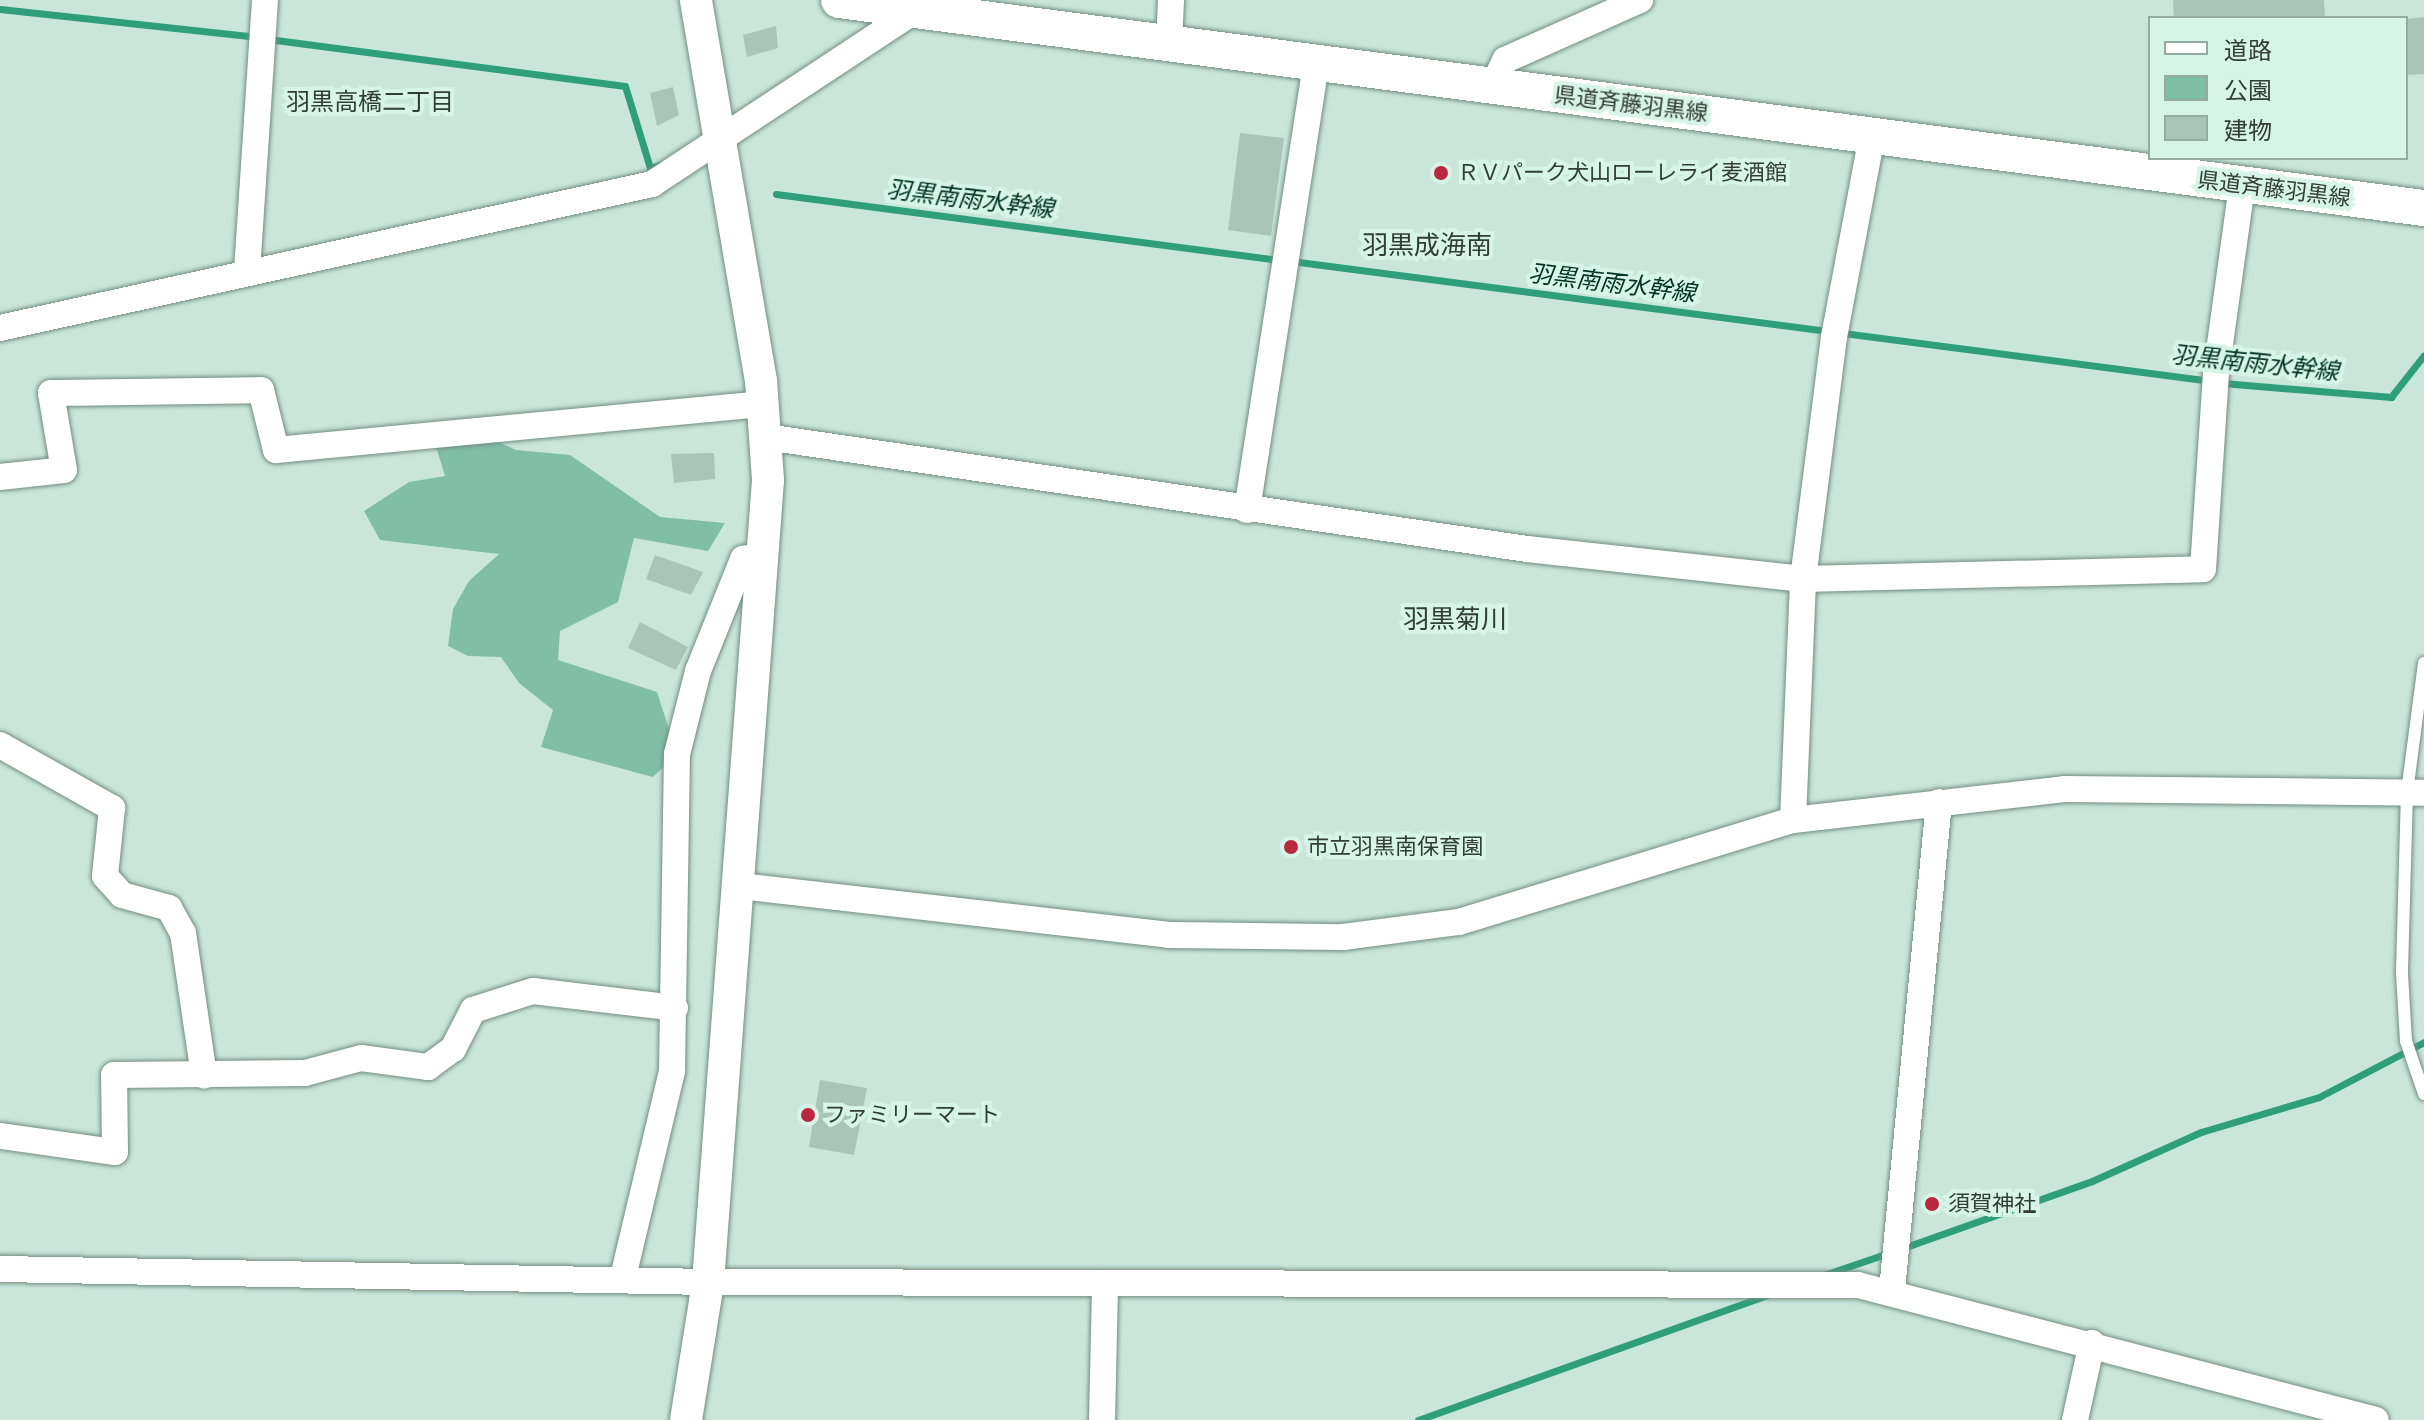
<!DOCTYPE html>
<meta charset="utf-8">
<style>
body{margin:0}
#map{position:relative;width:2424px;height:1420px;overflow:hidden;background:#cae6db;font-family:Arial,"Noto Sans JP",sans-serif}
div>[style]{position:absolute}
[style*='--x']{left:calc(var(--x)*1px);top:calc(var(--y)*1px);width:calc(var(--w)*1px);rotate:calc(var(--a)*1deg)}
.green>*{inset:0;background:#81bea6}
.stream>*{height:7px;margin:-3.5px;padding:0 3.5px;transform-origin:3.5px;border-radius:3.5px;background:#2e9e7b}
.building>*{inset:0;background:#a9c4b9}
.roads{filter:drop-shadow(0 0 2px #728c81) drop-shadow(0 0 2px #728c81)}
.service>*{height:12px;margin:-6px;padding:0 6px;transform-origin:6px;border-radius:6px;background:#fff}
.minor>*{height:26px;margin:-13px;padding:0 13px;transform-origin:13px;border-radius:13px;background:#fff}
.tertiary>*{height:32px;margin:-16px;padding:0 16px;transform-origin:16px;border-radius:16px;background:#fff}
.secondary>*{height:36px;margin:-18px;padding:0 18px;transform-origin:18px;border-radius:18px;background:#fff}
.dots>*{width:22px;height:22px;translate:-50% -50%;box-sizing:border-box;border:4px solid #d7f4e8;border-radius:50%}
span{translate:-50% -50%;white-space:nowrap;text-align:center;line-height:1.15;-webkit-text-stroke:8px #d7f4e8;paint-order:stroke}
.street-label{font-size:22px;color:#323d38}
.poi-label{font-size:22px;color:#323d38}
.left{translate:0 -50%;text-align:left}
.neighbourhood-label{font-size:24px;color:#323d38}
.water-label{font-size:24px;color:#013325;font-style:italic}
.quarter-label{font-size:26px;color:#323d38}
.legend{position:absolute;left:2148px;top:16px;width:260px;height:144px;box-sizing:border-box;background:#d7f4e8;border:2px solid #95aba2;margin:0;padding:10px 14px;list-style:none;font-size:24px;color:#323d38}
.legend li{display:flex;align-items:center;gap:16px;height:40px}
.legend b{width:40px;border:2px solid #95aba2}
</style>
<div id="map">
<div class="green">
<div style="clip-path:polygon(468px 428px,516px 450px,570px 455px,660px 517px,725px 523px,708px 551px,634px 538px,618px 602px,560px 631px,558px 660px,657px 692px,677px 754px,653px 777px,541px 747px,553px 710px,519px 683px,501px 657px,468px 656px,448px 646px,453px 609px,469px 581px,499px 554px,380px 540px,364px 511px,409px 482px,445px 476px,433px 437px)"></div>
</div>
<div class="stream">
<div style="--x:0;--y:9;--w:258;--a:6.2"></div>
<div style="--x:268;--y:39;--w:360;--a:7.5"></div>
<div style="--x:625;--y:86;--w:86;--a:73"></div>
<div style="--x:650;--y:168;--w:14;--a:-17"></div>
<div style="--x:776;--y:194;--w:507;--a:7.48"></div>
<div style="--x:1291;--y:261;--w:951;--a:7.43"></div>
<div style="--x:2234;--y:384;--w:158;--a:4.7"></div>
<div style="--x:2391;--y:397;--w:53;--a:-51.8"></div>
<div style="--x:1903;--y:1248;--w:201;--a:-19.5"></div>
<div style="--x:2092;--y:1181;--w:120;--a:-24.2"></div>
<div style="--x:2201;--y:1132;--w:123;--a:-16.5"></div>
<div style="--x:2319;--y:1097;--w:119;--a:-27.6"></div>
<div style="--x:1824;--y:1275;--w:71;--a:-18.9"></div>
<div style="--x:1418;--y:1420;--w:371;--a:-19.7"></div>
</div>
<div class="building">
<div style="clip-path:polygon(2173px 0,2324px 0,2325px 18px,2174px 18px)"></div>
<div style="clip-path:polygon(2424px 17px,2424px 74px,2406px 75px,2406px 19px)"></div>
<div style="clip-path:polygon(776px 26px,778px 48px,747px 57px,743px 35px)"></div>
<div style="clip-path:polygon(673px 87px,679px 115px,657px 126px,650px 93px)"></div>
<div style="clip-path:polygon(1240px 133px,1284px 138px,1271px 236px,1228px 230px)"></div>
<div style="clip-path:polygon(714px 453px,715px 479px,674px 483px,671px 454px)"></div>
<div style="clip-path:polygon(655px 555px,703px 572px,691px 595px,646px 579px)"></div>
<div style="clip-path:polygon(640px 622px,688px 647px,676px 670px,628px 648px)"></div>
<div style="clip-path:polygon(820px 1080px,867px 1088px,854px 1155px,809px 1147px)"></div>
</div>
<div class="roads">
<div class="service">
<div style="--x:2424;--y:663;--w:130;--a:97.5"></div>
<div style="--x:2407;--y:792;--w:182;--a:91.6"></div>
<div style="--x:2402;--y:974;--w:67;--a:86.6"></div>
<div style="--x:2406;--y:1041;--w:56;--a:71.2"></div>
</div>
<div class="minor">
<div style="--x:1169;--y:43;--w:43;--a:-87.3"></div>
<div style="--x:1493;--y:85;--w:28;--a:-64"></div>
<div style="--x:1505;--y:60;--w:148;--a:-24"></div>
<div style="--x:247;--y:271;--w:272;--a:-86.2"></div>
<div style="--x:0;--y:328;--w:668;--a:-12.45"></div>
<div style="--x:652;--y:184;--w:316;--a:-33.4"></div>
<div style="--x:766;--y:437;--w:769;--a:8.37"></div>
<div style="--x:1527;--y:549;--w:278;--a:6.2"></div>
<div style="--x:1803;--y:579;--w:400;--a:-1.4"></div>
<div style="--x:2203;--y:569;--w:196;--a:-86.2"></div>
<div style="--x:2216;--y:373;--w:189;--a:-82.1"></div>
<div style="--x:0;--y:477;--w:64;--a:-6.2"></div>
<div style="--x:64;--y:470;--w:78;--a:-99.6"></div>
<div style="--x:51;--y:393;--w:210;--a:-0.8"></div>
<div style="--x:261;--y:390;--w:62;--a:76"></div>
<div style="--x:276;--y:450;--w:489;--a:-5.4"></div>
<div style="--x:1247;--y:510;--w:453;--a:-81.2"></div>
<div style="--x:0;--y:745;--w:129;--a:29.4"></div>
<div style="--x:112;--y:808;--w:68;--a:95.9"></div>
<div style="--x:105;--y:876;--w:25;--a:48"></div>
<div style="--x:122;--y:895;--w:49;--a:15.5"></div>
<div style="--x:169;--y:908;--w:29;--a:61"></div>
<div style="--x:183;--y:933;--w:144;--a:81.6"></div>
<div style="--x:1793;--y:820;--w:241;--a:-87.6"></div>
<div style="--x:1803;--y:579;--w:244;--a:-82.7"></div>
<div style="--x:1834;--y:337;--w:206;--a:-79.3"></div>
<div style="--x:740;--y:886;--w:432;--a:6.5"></div>
<div style="--x:1169;--y:935;--w:174;--a:0.7"></div>
<div style="--x:1343;--y:937;--w:117;--a:-7.4"></div>
<div style="--x:1459;--y:922;--w:349;--a:-17"></div>
<div style="--x:1793;--y:820;--w:273;--a:-6.5"></div>
<div style="--x:2064;--y:789;--w:360;--a:0.6"></div>
<div style="--x:1;--y:1136;--w:115;--a:8"></div>
<div style="--x:115;--y:1152;--w:77;--a:-90.7"></div>
<div style="--x:114;--y:1075;--w:191;--a:-0.6"></div>
<div style="--x:305;--y:1073;--w:58;--a:-15"></div>
<div style="--x:361;--y:1058;--w:68;--a:7.7"></div>
<div style="--x:428;--y:1067;--w:31;--a:-36"></div>
<div style="--x:453;--y:1049;--w:44;--a:-62.9"></div>
<div style="--x:473;--y:1010;--w:63;--a:-17.6"></div>
<div style="--x:533;--y:991;--w:143;--a:6.8"></div>
<div style="--x:0;--y:1269;--w:708;--a:1.05"></div>
<div style="--x:708;--y:1282;--w:1150;--a:0.15"></div>
<div style="--x:1858;--y:1285;--w:535;--a:14.61"></div>
<div style="--x:623;--y:1277;--w:212;--a:-76.6"></div>
<div style="--x:672;--y:1071;--w:317;--a:-89.1"></div>
<div style="--x:677;--y:754;--w:86;--a:-75.8"></div>
<div style="--x:698;--y:671;--w:121;--a:-68.1"></div>
<div style="--x:743;--y:559;--w:20;--a:-11"></div>
<div style="--x:1892;--y:1290;--w:490;--a:-84.5"></div>
<div style="--x:1102;--y:1420;--w:137;--a:-88.7"></div>
<div style="--x:2075;--y:1420;--w:79;--a:-77.6"></div>
</div>
<div class="tertiary">
<div style="--x:686;--y:1420;--w:140;--a:-80.9"></div>
<div style="--x:708;--y:1282;--w:804;--a:-85.72"></div>
<div style="--x:768;--y:480;--w:99;--a:-94"></div>
<div style="--x:761;--y:381;--w:387;--a:-99.7"></div>
</div>
<div class="secondary">
<div style="--x:839;--y:0;--w:1599;--a:7.48"></div>
</div>
</div>
<div class="dots">
<div style="left:1441px;top:173px;background:#b9283f"></div>
<div style="left:1291px;top:847px;background:#b9283f"></div>
<div style="left:808px;top:1115px;background:#b9283f"></div>
<div style="left:1932px;top:1204px;background:#b9283f"></div>
</div>
<div class="street-label">
<span style="left:1631px;top:104px;rotate:7deg">県道斉藤羽黒線</span>
<span style="left:2274px;top:189px;rotate:7deg">県道斉藤羽黒線</span>
</div>
<div class="poi-label">
<span class="left" style="left:1457px;top:173px">ＲＶパーク犬山ローレライ麦酒館</span>
<span class="left" style="left:1307px;top:847px">市立羽黒南保育園</span>
<span class="left" style="left:824px;top:1115px">ファミリーマート</span>
<span class="left" style="left:1948px;top:1204px">須賀神社</span>
</div>
<div class="neighbourhood-label">
<span style="left:370px;top:102px">羽黒高橋二丁目</span>
</div>
<div class="water-label">
<span style="left:970px;top:199px;rotate:7deg">羽黒南雨水幹線</span>
<span style="left:1612px;top:283px;rotate:7deg">羽黒南雨水幹線</span>
<span style="left:2255px;top:363px;rotate:6deg">羽黒南雨水幹線</span>
</div>
<div class="quarter-label">
<span style="left:1427px;top:246px">羽黒成海南</span>
<span style="left:1455px;top:620px">羽黒菊川</span>
</div>
<ul class="legend">
<li><b style="height:10px;background:#fff"></b>道路</li>
<li><b style="height:22px;background:#81bea6"></b>公園</li>
<li><b style="height:22px;background:#a9c4b9"></b>建物</li>
</ul>
</div>
